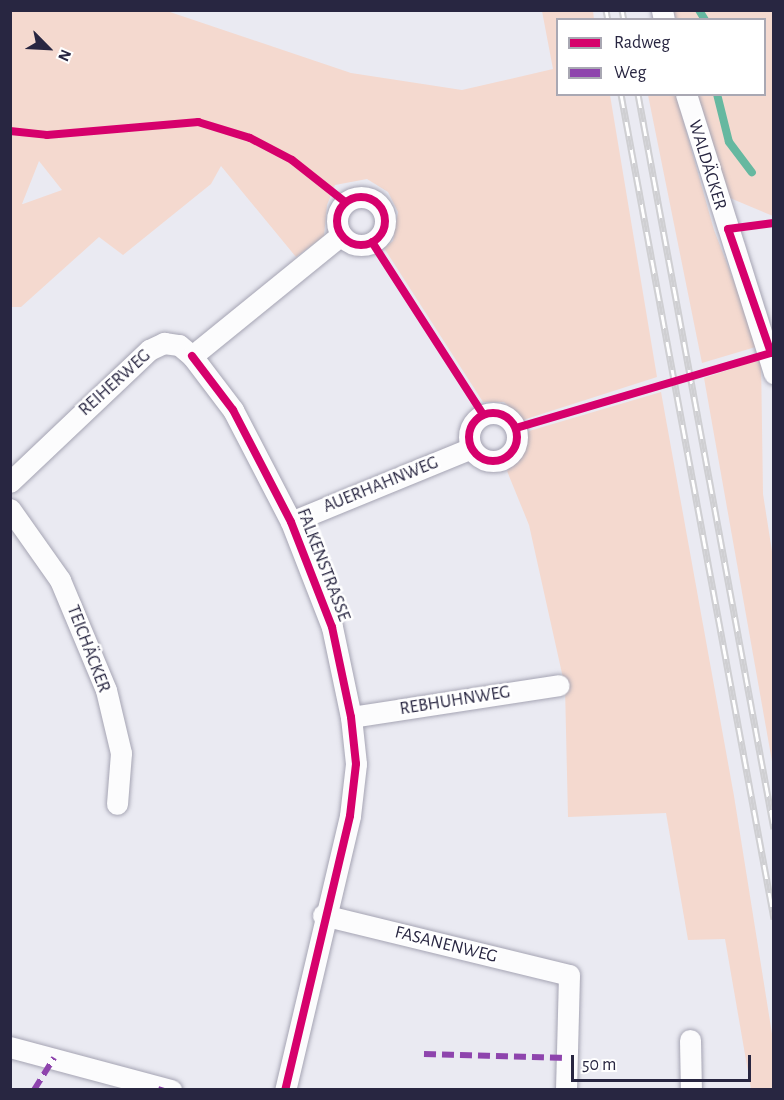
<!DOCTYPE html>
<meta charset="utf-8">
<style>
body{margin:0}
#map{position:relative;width:784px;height:1100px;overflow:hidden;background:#eaeaf2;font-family:"Alegreya Sans",sans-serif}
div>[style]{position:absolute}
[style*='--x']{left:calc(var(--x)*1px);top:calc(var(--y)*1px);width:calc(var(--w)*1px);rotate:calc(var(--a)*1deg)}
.green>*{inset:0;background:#f4d9cf}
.stream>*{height:8px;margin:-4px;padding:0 4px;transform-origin:4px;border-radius:4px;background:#66b8a0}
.roads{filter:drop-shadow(0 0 2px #a5a4b3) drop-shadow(0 0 2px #a5a4b3)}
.street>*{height:21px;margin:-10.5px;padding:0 10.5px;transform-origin:10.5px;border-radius:10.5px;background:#fcfcfd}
.street>.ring{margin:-10.5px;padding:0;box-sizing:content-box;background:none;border:21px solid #fcfcfd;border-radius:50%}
.rail>*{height:7px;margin-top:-3.5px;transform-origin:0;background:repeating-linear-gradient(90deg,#fff 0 14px,#cfcfd2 0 28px);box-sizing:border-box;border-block:2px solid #cfcfd2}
.quiet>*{height:6px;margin-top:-3px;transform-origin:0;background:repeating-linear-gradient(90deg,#8e44ad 0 12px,transparent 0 18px)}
.cycleway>*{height:8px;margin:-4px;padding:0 4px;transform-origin:4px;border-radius:4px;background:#d6006c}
.cycleway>.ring{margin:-4px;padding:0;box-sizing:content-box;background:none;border:8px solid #d6006c;border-radius:50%}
span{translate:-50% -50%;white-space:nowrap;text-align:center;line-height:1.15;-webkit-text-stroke:5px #fff;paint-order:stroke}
.street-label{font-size:18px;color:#282641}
.frame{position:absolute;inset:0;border:12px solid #282641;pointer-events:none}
.legend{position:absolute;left:556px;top:18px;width:210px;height:78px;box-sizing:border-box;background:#fff;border:2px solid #a9a8b3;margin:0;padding:8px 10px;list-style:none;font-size:18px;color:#282641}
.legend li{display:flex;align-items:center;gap:12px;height:30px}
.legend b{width:30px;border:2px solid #a9a8b3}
.north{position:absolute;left:18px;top:18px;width:60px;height:60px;-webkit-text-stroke:4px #fff;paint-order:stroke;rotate:114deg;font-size:16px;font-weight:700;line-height:24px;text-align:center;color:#282641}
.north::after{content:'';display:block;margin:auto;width:21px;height:27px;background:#282641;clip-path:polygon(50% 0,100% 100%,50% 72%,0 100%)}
.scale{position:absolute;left:571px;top:1055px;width:180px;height:27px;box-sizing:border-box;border:3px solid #282641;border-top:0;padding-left:8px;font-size:18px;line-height:21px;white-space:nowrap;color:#282641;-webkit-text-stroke:4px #fff;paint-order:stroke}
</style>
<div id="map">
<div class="green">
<div style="clip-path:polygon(evenodd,10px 11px,167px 11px,351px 73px,462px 90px,553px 69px,542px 11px,593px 11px,594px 19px,558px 20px,558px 94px,610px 95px,657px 377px,523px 420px,504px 402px,483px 402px,384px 248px,393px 241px,398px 212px,388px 192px,367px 179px,335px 185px,327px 205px,324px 236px,296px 257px,221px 166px,211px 184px,123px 255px,99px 237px,21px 307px,11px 307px,10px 11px,39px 161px,62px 190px,23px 204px,22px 204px,39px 161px)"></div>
<div style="clip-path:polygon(673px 11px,773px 11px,773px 216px,730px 198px,698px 95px,764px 94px,764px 20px,676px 19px)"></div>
<div style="clip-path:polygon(648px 95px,676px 95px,714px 230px,759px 346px,702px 363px)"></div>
<div style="clip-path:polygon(761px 359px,763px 494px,774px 564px,773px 767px,704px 378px)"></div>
<div style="clip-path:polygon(661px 392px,734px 796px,773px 1040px,773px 1089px,751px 1089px,725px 939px,688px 940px,666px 813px,568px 817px,565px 687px,529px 525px,507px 471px,522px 457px,529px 431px)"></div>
</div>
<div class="stream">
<div style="--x:699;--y:10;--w:12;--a:59"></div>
<div style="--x:717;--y:94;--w:49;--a:76"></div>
<div style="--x:729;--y:142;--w:38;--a:53"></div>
</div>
<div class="roads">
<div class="street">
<div style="--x:662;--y:10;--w:10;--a:79"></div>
<div style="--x:686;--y:94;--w:293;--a:72.5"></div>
<div class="ring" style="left:337px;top:197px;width:27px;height:27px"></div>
<div style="--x:192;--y:356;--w:68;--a:52.8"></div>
<div style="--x:233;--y:410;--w:126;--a:62.6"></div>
<div style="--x:291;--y:522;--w:113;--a:68.7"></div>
<div style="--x:332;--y:627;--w:92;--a:78.1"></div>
<div style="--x:351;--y:717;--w:47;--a:83.9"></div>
<div style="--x:356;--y:764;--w:52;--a:96.6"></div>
<div style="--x:350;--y:816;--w:282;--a:103.3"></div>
<div class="ring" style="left:469px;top:413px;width:27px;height:27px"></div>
<div style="--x:10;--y:482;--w:192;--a:-43.5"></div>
<div style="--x:149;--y:350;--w:17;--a:-25"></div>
<div style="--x:164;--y:343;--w:15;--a:8"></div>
<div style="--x:179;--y:345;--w:17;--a:40"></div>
<div style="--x:192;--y:356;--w:192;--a:-39.1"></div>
<div style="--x:10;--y:509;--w:87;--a:54.8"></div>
<div style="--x:60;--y:580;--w:119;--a:67.3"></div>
<div style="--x:106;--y:690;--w:65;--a:76.6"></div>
<div style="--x:121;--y:753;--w:51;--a:94.5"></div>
<div style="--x:291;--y:522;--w:195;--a:-22.3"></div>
<div style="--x:351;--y:717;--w:210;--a:-8.7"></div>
<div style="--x:323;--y:915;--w:253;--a:13.7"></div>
<div style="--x:569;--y:975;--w:115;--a:91.5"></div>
<div style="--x:690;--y:1040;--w:50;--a:88.9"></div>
<div style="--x:10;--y:1047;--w:167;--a:15"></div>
</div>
</div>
<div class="rail">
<div style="--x:606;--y:10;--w:10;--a:79"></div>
<div style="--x:622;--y:10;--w:10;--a:79"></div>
<div style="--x:621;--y:94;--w:839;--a:79.49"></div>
<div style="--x:638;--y:94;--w:747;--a:79.52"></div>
</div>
<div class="quiet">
<div style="--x:424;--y:1054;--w:144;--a:1.6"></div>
<div style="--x:34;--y:1090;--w:38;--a:-58"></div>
<div style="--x:161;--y:1090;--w:3;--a:-72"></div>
</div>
<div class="cycleway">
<div style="--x:10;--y:131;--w:37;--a:6"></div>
<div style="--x:47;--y:135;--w:152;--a:-4.9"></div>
<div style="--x:198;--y:122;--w:54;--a:17.1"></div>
<div style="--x:250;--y:138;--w:47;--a:27.6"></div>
<div style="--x:292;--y:160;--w:68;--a:38.4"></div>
<div class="ring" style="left:337px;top:197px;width:40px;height:40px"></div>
<div style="--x:372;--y:242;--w:205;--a:57.2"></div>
<div style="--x:192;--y:356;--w:68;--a:52.8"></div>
<div style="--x:233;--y:410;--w:126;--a:62.6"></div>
<div style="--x:291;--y:522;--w:113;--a:68.7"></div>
<div style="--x:332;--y:627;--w:92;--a:78.1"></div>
<div style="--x:351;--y:717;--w:47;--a:83.9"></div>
<div style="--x:356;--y:764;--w:52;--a:96.6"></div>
<div style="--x:350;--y:816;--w:282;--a:103.3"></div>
<div class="ring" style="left:469px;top:413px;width:40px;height:40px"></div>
<div style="--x:516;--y:428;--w:266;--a:-16.4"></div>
<div style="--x:771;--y:353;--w:131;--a:-109.1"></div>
<div style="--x:728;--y:229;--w:46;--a:-7.4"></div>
</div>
<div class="street-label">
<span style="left:707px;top:165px;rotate:73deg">WALDÄCKER</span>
<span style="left:115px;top:383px;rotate:-42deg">REIHERWEG</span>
<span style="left:381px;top:485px;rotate:-22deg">AUERHAHNWEG</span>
<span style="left:323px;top:565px;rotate:69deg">FALKENSTRASSE</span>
<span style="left:88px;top:649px;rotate:69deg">TEICHÄCKER</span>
<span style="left:455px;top:701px;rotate:-9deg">REBHUHNWEG</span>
<span style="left:446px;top:945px;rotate:14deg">FASANENWEG</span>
</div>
<div class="frame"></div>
<ul class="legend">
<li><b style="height:8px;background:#d6006c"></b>Radweg</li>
<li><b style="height:8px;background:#8e44ad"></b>Weg</li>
</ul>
<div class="north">N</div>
<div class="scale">50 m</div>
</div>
